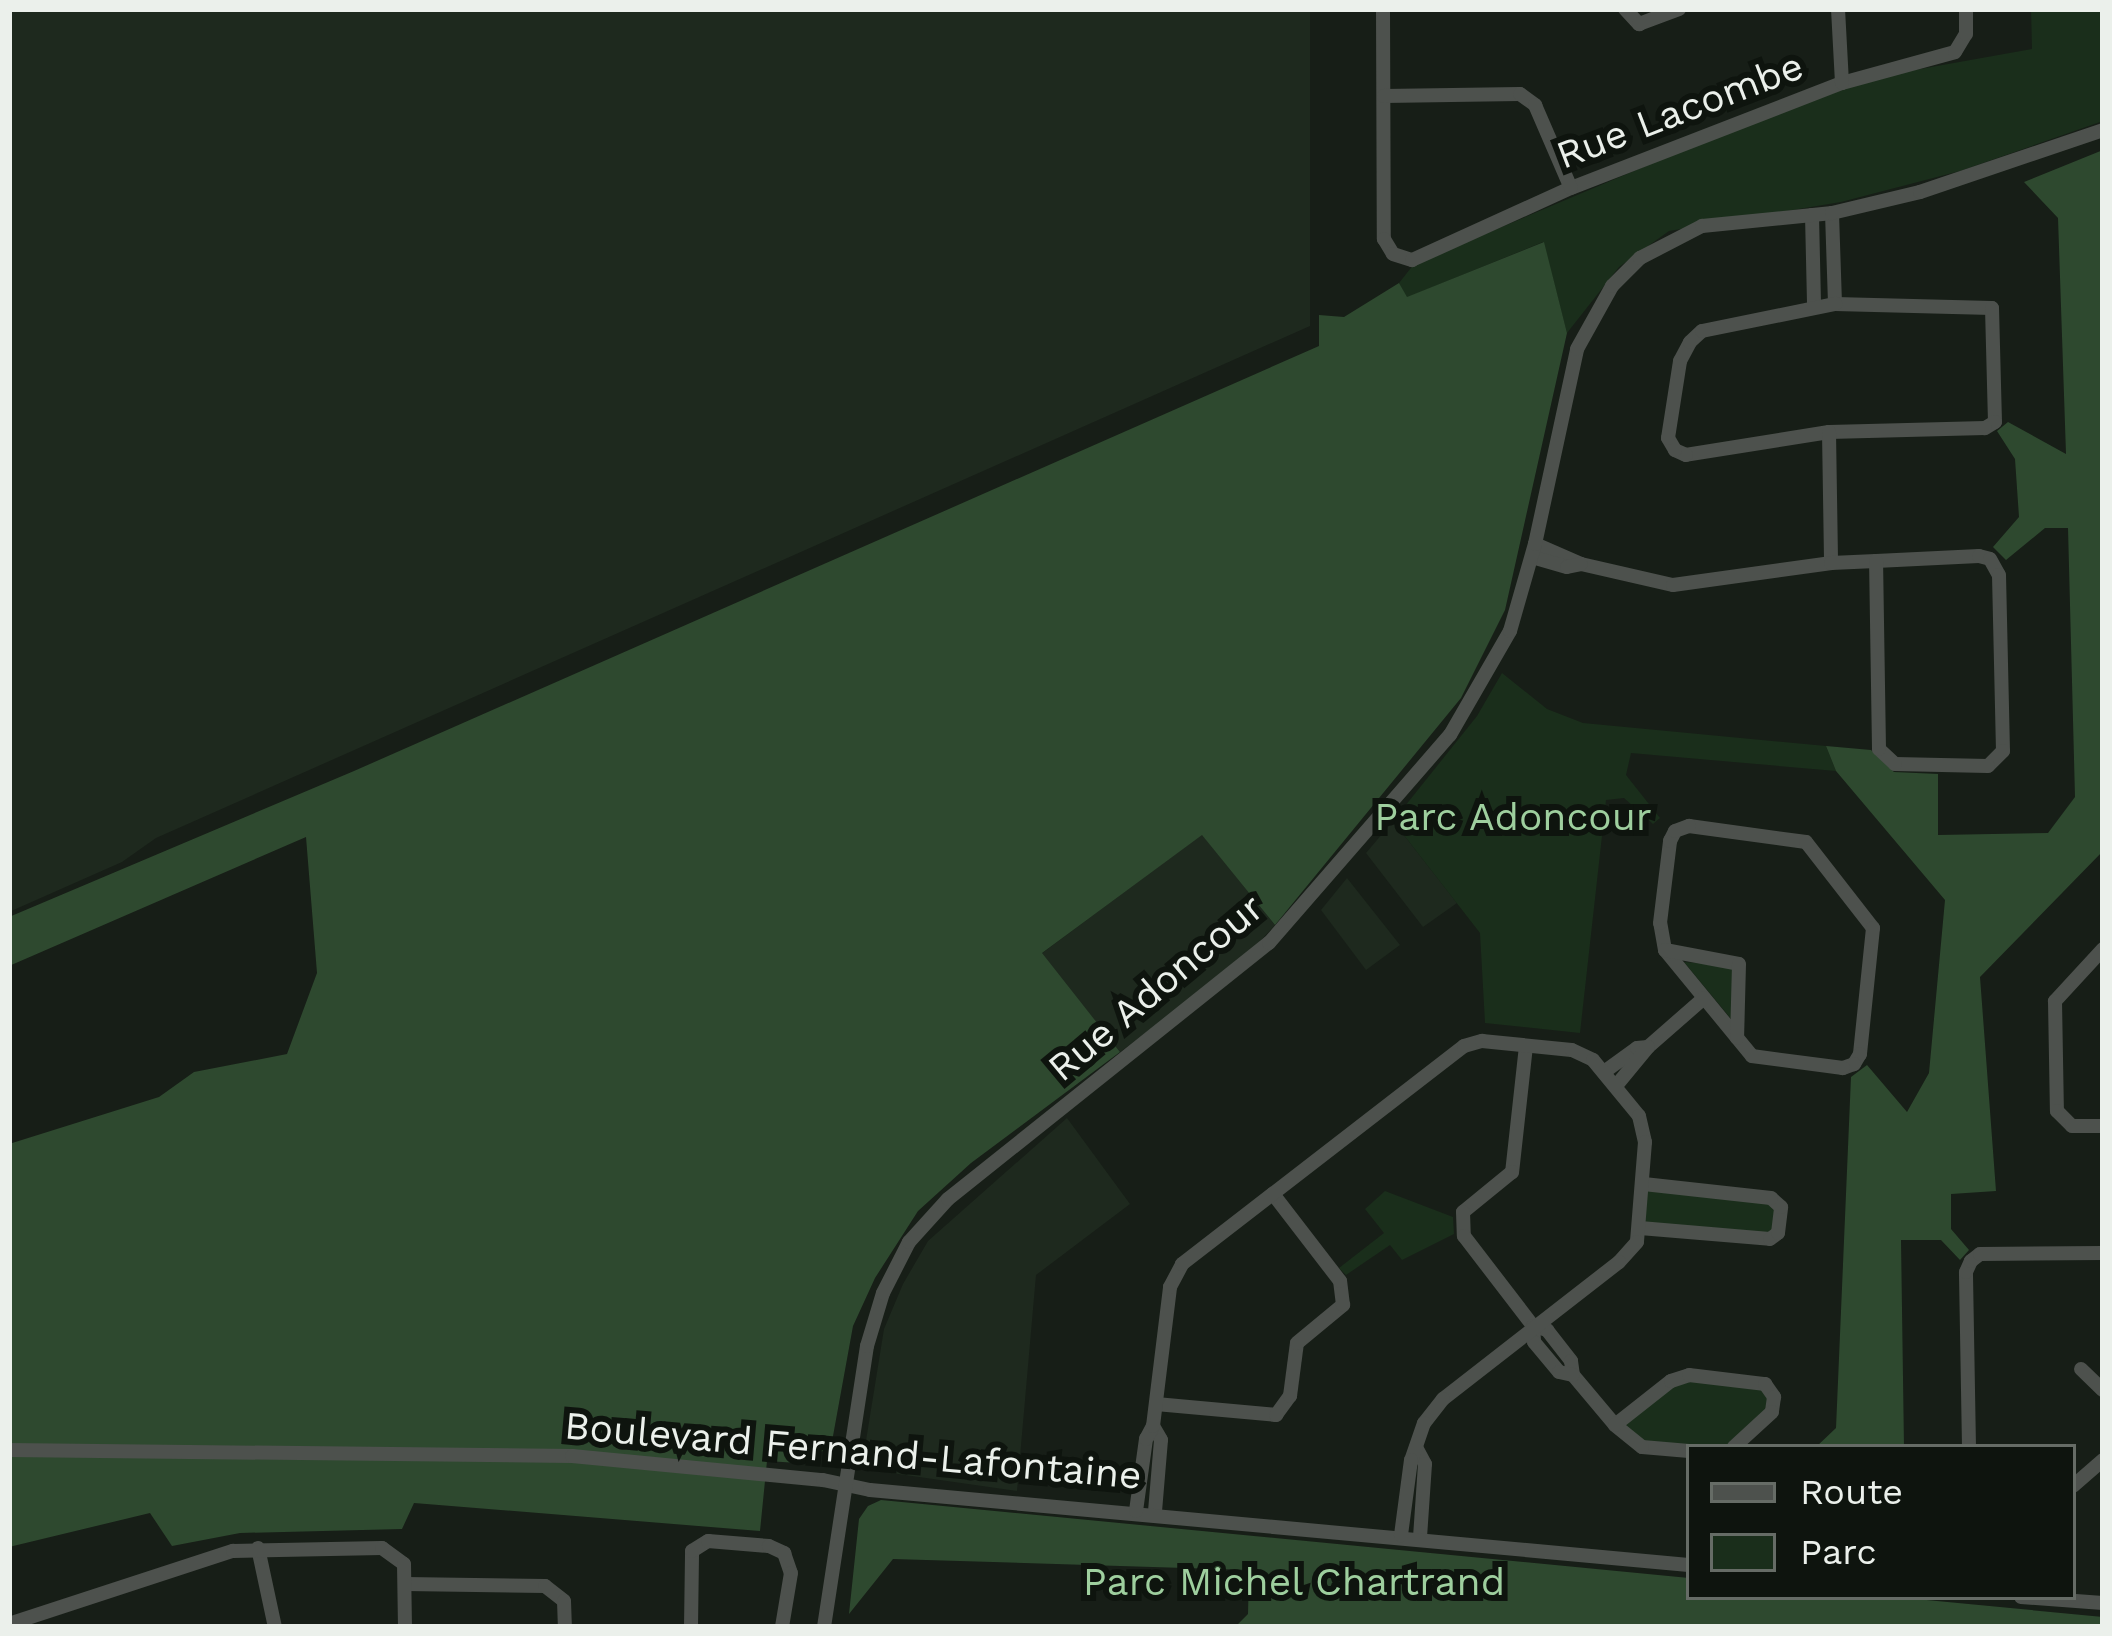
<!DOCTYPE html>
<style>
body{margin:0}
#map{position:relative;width:2112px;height:1636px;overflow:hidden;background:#171e17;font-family:"Work Sans",sans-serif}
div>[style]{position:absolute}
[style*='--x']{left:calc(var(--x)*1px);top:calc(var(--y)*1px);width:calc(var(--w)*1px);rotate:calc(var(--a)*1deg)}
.built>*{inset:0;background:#1e291e}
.green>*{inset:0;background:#1a2e1b}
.forest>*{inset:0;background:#2e492f}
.minor>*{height:14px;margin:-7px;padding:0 7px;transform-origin:7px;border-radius:7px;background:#4d514d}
span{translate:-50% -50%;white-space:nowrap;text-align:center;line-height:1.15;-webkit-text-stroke:12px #0e140e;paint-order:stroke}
.street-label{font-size:39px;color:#ebf0eb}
.park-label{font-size:39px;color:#9ecf9e}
.frame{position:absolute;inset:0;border:12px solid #ebf0eb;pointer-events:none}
.legend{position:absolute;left:1686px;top:1444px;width:390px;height:156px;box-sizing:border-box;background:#0e140e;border:3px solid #666c66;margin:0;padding:15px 21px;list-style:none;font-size:36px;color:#ebf0eb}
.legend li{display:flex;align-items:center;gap:24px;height:60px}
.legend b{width:60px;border:3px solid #666c66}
</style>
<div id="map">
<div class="built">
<div style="clip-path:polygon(9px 9px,1310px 9px,1310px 326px,156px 838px,122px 862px,9px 912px)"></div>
<div style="clip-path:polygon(1393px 821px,1457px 903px,1423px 927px,1366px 853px)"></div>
<div style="clip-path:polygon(1202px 834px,1275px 925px,1241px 962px,1120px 1052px,1041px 954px)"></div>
<div style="clip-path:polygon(1347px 878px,1400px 945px,1366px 970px,1321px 910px)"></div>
<div style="clip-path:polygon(1067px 1118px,1130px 1204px,1036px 1275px,1017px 1491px,870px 1470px,864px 1453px,884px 1329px,903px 1284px,928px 1241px)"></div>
</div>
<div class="green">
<div style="clip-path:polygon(2031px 9px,2103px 9px,2103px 121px,1960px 171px,1841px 202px,1669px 231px,1619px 267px,1567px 333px,1543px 242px,1406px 298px,1399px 283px,1414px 264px,1842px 83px,2032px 49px)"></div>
<div style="clip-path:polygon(1502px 673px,1547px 709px,1583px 723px,1826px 746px,1836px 771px,1631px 753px,1626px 775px,1660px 818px,1653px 824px,1624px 798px,1606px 800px,1580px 1033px,1485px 1023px,1480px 933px,1393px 821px,1477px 716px)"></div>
<div style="clip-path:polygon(1684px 962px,1734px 966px,1732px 1020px)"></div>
<div style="clip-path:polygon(1644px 1184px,1771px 1198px,1781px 1207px,1778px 1233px,1640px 1228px)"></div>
<div style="clip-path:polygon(1385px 1191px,1453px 1217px,1454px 1234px,1402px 1260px,1390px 1245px,1346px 1275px,1339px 1268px,1384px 1233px,1365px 1209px)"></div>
<div style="clip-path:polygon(1671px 1381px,1765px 1384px,1772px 1412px,1734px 1447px,1642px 1447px,1615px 1425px)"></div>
</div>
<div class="forest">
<div style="clip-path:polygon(2103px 150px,2103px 851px,1980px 977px,1996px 1191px,1951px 1194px,1951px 1229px,1969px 1250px,1960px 1260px,1941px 1240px,1901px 1240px,1904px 1447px,1816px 1447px,1836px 1428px,1851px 1077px,1867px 1065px,1907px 1112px,1929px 1073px,1945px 900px,1836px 771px,1826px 746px,1871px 750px,1894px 772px,1938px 774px,1938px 835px,2048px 833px,2075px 797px,2068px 528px,2045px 528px,2006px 560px,1993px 547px,2019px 517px,2015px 459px,1997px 431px,2008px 422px,2066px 454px,2058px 218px,2024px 182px)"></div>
<div style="clip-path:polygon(1544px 242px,1567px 333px,1505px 610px,1461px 698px,1275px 925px,1202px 835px,1042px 953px,1120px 1052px,971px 1163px,918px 1211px,875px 1278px,853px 1326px,831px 1447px,798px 1463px,767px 1461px,760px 1531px,414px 1503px,402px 1529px,240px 1533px,172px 1546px,150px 1513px,9px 1547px,9px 1144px,159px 1097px,194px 1072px,287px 1054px,317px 973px,306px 837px,9px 966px,9px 917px,354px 771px,1319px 346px,1319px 315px,1344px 317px,1399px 283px,1407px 297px)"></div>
<div style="clip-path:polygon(881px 1500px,1689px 1578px,1689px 1597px,1895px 1597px,2103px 1617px,2103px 1627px,1235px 1627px,1248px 1614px,1249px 1570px,893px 1559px,849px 1614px,859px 1519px,868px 1506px)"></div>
</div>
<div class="minor">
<div style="--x:1383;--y:9;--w:230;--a:89.8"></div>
<div style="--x:1384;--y:239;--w:17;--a:59"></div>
<div style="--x:1393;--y:254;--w:20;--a:18"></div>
<div style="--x:1412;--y:260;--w:175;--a:-24.4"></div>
<div style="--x:1571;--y:188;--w:291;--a:-21.2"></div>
<div style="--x:1842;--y:83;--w:117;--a:-15.3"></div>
<div style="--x:1955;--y:52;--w:21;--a:-59"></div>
<div style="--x:1966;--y:34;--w:25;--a:-90"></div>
<div style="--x:1625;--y:9;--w:21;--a:47"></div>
<div style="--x:1639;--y:24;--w:43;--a:-20.6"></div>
<div style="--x:1838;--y:9;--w:74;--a:86.9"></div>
<div style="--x:1384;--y:96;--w:136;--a:-0.8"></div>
<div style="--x:1520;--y:94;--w:19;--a:36"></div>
<div style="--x:1535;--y:105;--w:90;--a:66.6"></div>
<div style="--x:1832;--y:213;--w:91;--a:88.1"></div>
<div style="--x:1812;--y:215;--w:90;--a:88.7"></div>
<div style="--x:1835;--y:304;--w:157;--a:1.5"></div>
<div style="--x:1992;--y:308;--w:114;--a:88.5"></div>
<div style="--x:1995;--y:422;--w:12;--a:149"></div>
<div style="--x:1985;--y:428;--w:156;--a:178.5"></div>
<div style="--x:1829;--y:432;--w:145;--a:170.9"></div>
<div style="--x:1686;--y:455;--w:12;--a:-156"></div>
<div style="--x:1675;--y:450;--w:14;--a:-120"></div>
<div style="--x:1668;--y:438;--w:78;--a:-81.1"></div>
<div style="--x:1680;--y:361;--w:21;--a:-62"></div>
<div style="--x:1690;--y:342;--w:16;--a:-43"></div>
<div style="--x:1702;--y:331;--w:136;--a:-11.5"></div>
<div style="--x:1829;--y:432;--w:131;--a:89.1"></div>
<div style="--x:1535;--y:544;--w:50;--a:23.5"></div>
<div style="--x:1581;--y:564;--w:94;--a:12.9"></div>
<div style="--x:1673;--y:585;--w:160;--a:-7.9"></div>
<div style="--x:1831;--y:563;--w:45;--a:-2.5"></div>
<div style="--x:1876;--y:561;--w:103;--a:-2.8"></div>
<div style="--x:1979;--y:556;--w:11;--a:15"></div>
<div style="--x:1990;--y:559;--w:18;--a:61"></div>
<div style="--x:1999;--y:575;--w:176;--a:88.7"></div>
<div style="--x:2003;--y:751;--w:21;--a:135"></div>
<div style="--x:1988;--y:766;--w:93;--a:-178.8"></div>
<div style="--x:1895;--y:764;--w:22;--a:-137"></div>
<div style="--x:1879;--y:749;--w:188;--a:-90.9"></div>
<div style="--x:1532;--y:557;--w:36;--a:16"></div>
<div style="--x:1567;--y:567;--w:14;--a:-12"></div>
<div style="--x:1689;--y:826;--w:118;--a:7.8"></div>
<div style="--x:1806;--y:842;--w:109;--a:52.1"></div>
<div style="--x:1873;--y:928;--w:127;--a:95.9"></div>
<div style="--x:1860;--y:1054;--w:12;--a:121"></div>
<div style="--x:1854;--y:1064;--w:12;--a:160"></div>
<div style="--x:1843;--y:1068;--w:92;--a:-172.5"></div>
<div style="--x:1752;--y:1056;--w:137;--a:-129.4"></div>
<div style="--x:1665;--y:950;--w:27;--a:-100"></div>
<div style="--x:1660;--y:923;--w:83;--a:-83"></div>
<div style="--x:1670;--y:841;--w:11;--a:-63"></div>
<div style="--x:1675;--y:831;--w:15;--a:-20"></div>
<div style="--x:2103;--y:949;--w:71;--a:132.7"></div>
<div style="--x:2055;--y:1001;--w:110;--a:89"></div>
<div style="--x:2057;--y:1111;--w:21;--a:45"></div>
<div style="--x:2072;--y:1126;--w:31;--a:0"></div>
<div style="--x:1665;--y:950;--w:75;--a:10.7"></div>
<div style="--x:1739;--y:964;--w:74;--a:91.5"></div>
<div style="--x:1526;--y:1046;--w:127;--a:96.3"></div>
<div style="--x:1512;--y:1172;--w:63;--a:140.8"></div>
<div style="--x:1463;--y:1212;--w:24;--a:88"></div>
<div style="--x:1464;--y:1236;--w:113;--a:52.5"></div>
<div style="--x:1533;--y:1326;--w:15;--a:16"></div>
<div style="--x:1547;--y:1330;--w:39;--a:52"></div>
<div style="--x:1571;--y:1361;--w:14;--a:82"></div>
<div style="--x:1573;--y:1375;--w:65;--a:50"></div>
<div style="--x:1648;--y:1047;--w:74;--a:-41.2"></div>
<div style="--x:1604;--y:1072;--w:41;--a:-36"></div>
<div style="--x:1637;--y:1048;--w:11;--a:-5"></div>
<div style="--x:1648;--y:1047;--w:50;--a:129.4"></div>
<div style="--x:1640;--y:1228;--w:130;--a:4.8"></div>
<div style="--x:1770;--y:1239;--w:10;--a:-37"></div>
<div style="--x:1778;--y:1233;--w:26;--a:-83"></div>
<div style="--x:1781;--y:1207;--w:13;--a:-138"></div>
<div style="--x:1771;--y:1198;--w:128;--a:-173.7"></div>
<div style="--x:1533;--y:1326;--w:16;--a:86"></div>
<div style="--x:1534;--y:1342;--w:39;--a:50"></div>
<div style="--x:1559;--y:1372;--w:14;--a:12"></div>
<div style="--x:2081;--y:1369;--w:30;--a:44"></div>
<div style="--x:1156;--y:1404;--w:121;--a:5.2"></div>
<div style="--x:1276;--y:1415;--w:24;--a:-54"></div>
<div style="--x:1290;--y:1396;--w:53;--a:-82.5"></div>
<div style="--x:1297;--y:1343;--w:60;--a:-39.6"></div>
<div style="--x:1343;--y:1305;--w:24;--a:-97"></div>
<div style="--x:1340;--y:1281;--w:110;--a:-127.6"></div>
<div style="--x:1153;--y:1426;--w:16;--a:60"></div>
<div style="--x:1161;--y:1440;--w:72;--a:94.8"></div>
<div style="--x:1969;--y:1447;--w:175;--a:-91"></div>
<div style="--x:1966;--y:1272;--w:12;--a:-66"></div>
<div style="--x:1971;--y:1261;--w:11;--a:-38"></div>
<div style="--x:1980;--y:1254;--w:123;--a:-0.5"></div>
<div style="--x:1417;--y:1449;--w:17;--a:62"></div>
<div style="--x:1425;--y:1464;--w:73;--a:93.9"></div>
<div style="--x:9;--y:1450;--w:563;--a:0.61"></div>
<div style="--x:572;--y:1456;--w:252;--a:5.5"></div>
<div style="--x:823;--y:1480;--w:48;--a:12"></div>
<div style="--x:870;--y:1490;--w:822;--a:5.23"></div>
<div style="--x:1689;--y:1451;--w:47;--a:-175.1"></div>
<div style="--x:1642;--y:1447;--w:35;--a:-141"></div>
<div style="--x:1615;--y:1425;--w:71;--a:-38.2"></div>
<div style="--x:1671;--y:1381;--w:19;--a:-18"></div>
<div style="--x:1689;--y:1375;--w:77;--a:6.8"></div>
<div style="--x:1765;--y:1384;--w:16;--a:55"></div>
<div style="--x:1774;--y:1397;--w:15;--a:98"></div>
<div style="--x:1772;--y:1412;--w:52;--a:137.4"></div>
<div style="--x:2073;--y:1486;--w:40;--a:-41"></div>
<div style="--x:1136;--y:1511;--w:73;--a:-82.1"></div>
<div style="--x:1146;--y:1439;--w:15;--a:-62"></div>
<div style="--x:1153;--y:1426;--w:140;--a:-83"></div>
<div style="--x:1170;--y:1287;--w:26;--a:-62"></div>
<div style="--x:1182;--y:1264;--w:356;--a:-37.7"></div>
<div style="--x:1464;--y:1046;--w:19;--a:-16"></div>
<div style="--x:1482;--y:1041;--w:90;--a:5.7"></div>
<div style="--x:1572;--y:1050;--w:23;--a:25"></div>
<div style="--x:1593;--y:1060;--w:72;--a:50.6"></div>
<div style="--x:1639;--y:1116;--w:27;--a:77"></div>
<div style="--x:1645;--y:1142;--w:100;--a:94.6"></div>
<div style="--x:1637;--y:1242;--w:27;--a:132"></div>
<div style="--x:1619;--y:1262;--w:223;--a:142.1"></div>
<div style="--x:1443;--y:1399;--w:31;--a:128"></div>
<div style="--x:1424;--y:1423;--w:39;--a:109"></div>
<div style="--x:1411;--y:1460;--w:76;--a:97.6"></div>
<div style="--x:258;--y:1548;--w:81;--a:77.9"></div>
<div style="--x:405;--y:1584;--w:140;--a:0.8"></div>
<div style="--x:545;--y:1586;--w:24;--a:38"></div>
<div style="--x:564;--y:1601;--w:26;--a:88"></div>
<div style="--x:2021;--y:1597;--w:82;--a:4.2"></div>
<div style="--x:9;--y:1624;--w:236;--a:-18.1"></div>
<div style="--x:233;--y:1551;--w:149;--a:-1.2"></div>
<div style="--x:382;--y:1548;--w:27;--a:36"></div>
<div style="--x:404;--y:1564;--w:63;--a:89.1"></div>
<div style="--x:691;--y:1627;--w:76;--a:-89.2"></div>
<div style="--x:692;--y:1551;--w:19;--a:-32"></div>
<div style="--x:708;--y:1541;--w:61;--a:4.7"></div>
<div style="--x:769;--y:1546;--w:17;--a:25"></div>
<div style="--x:784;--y:1553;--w:21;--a:71"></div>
<div style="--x:791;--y:1573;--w:55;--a:99.5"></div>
<div style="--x:824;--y:1627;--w:284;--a:-81.3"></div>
<div style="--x:867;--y:1346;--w:55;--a:-73.2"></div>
<div style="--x:883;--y:1293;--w:57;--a:-63"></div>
<div style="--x:909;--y:1242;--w:58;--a:-47.8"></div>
<div style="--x:948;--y:1199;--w:411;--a:-38.6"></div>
<div style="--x:1269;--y:943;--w:276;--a:-49"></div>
<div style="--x:1450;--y:735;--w:120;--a:-60"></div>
<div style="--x:1510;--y:631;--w:91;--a:-74"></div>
<div style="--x:1535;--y:544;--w:199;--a:-77.8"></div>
<div style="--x:1577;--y:349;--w:72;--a:-60.9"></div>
<div style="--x:1612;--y:286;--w:40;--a:-45"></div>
<div style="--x:1640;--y:258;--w:70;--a:-27.3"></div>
<div style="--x:1702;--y:226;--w:131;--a:-5.7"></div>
<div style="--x:1832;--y:213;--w:90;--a:-13.4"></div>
<div style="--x:1920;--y:192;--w:193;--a:-18.7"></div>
</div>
<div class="street-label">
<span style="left:1680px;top:111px;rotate:-21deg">Rue Lacombe</span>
<span style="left:1156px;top:988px;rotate:-40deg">Rue Adoncour</span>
<span style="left:853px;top:1451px;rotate:5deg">Boulevard Fernand-Lafontaine</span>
</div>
<div class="park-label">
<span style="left:1513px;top:817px">Parc Adoncour</span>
<span style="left:1294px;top:1582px">Parc Michel Chartrand</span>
</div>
<div class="frame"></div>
<ul class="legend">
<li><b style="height:15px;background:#4d514d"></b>Route</li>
<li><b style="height:33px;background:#1a2e1b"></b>Parc</li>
</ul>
</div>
